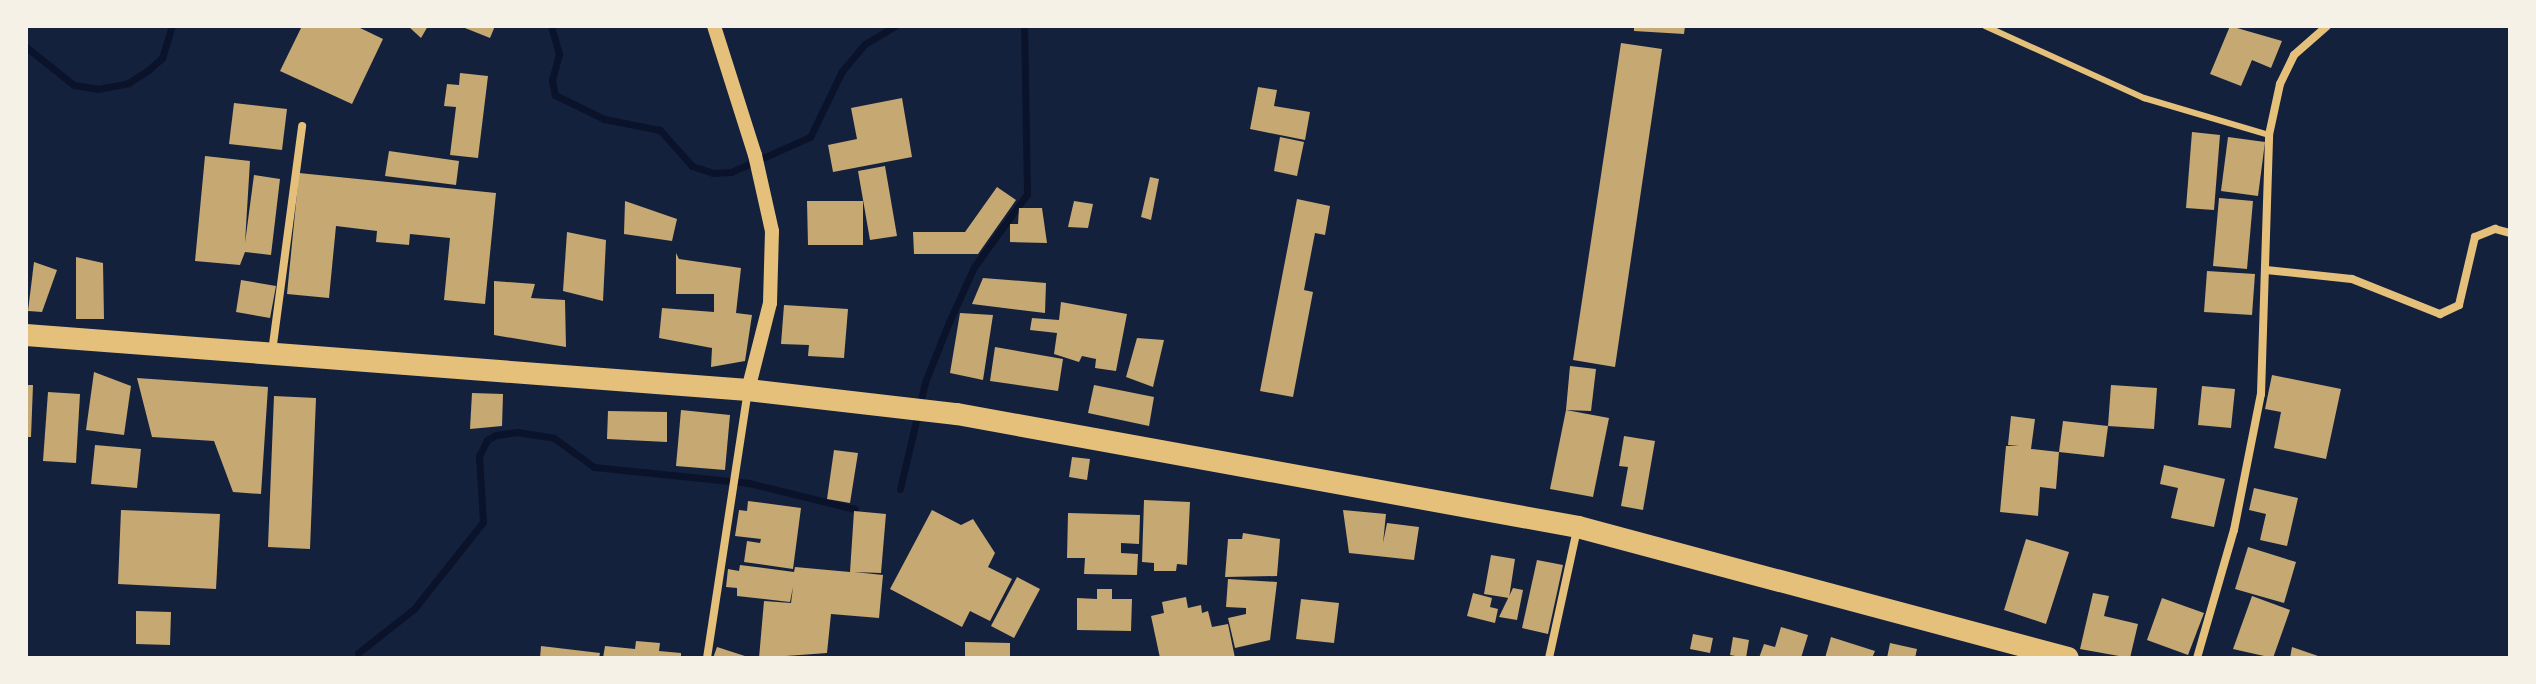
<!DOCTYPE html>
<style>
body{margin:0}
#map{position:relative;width:2536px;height:684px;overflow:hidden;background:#14213d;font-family:Karla,sans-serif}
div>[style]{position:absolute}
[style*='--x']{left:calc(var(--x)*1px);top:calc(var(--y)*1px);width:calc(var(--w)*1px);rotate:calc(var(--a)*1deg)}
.stream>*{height:7px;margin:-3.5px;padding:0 3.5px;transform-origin:3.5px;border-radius:3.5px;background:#0b132b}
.building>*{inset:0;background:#c6a872}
.service>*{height:6px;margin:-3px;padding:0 3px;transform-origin:3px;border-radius:3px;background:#e5c07b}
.minor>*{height:8px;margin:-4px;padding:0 4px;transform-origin:4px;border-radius:4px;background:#e5c07b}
.tertiary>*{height:14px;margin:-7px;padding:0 7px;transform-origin:7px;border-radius:7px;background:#e5c07b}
.trunk>*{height:22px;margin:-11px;padding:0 11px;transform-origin:11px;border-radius:11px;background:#e5c07b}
span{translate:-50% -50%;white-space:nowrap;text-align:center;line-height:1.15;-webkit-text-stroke:6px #f6f1e7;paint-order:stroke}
.frame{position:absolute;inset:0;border:28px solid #f6f1e7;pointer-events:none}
</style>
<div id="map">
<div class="stream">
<div style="--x:551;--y:26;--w:29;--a:74"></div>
<div style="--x:559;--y:54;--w:27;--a:105"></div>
<div style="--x:552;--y:80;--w:15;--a:79"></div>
<div style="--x:555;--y:95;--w:55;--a:26.1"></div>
<div style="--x:604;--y:119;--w:57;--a:11.1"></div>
<div style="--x:660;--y:130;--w:48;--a:48.4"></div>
<div style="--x:692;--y:166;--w:22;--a:18"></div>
<div style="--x:713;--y:173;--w:18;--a:-3"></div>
<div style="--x:731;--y:172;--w:86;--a:-23.9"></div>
<div style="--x:810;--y:137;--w:73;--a:-64.1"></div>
<div style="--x:842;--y:71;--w:35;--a:-50"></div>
<div style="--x:865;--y:44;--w:35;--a:-31"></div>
<div style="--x:26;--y:47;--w:61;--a:38.4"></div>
<div style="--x:74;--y:85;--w:24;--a:9"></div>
<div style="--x:98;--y:89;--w:31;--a:-11"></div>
<div style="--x:128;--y:83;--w:22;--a:-32"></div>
<div style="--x:147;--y:71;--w:20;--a:-41"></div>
<div style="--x:162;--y:58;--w:34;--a:-73"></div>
<div style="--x:900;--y:489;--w:110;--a:-76.8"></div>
<div style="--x:925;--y:382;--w:65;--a:-68.2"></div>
<div style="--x:949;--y:322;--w:60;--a:-65.6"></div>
<div style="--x:974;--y:267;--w:90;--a:-54"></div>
<div style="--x:1027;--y:194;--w:168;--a:-91"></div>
<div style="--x:358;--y:653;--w:71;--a:-38.2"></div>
<div style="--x:414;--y:609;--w:111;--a:-51.6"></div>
<div style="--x:483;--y:522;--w:66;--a:-93.5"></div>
<div style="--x:479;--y:456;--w:18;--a:-63"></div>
<div style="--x:487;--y:440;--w:10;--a:-29"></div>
<div style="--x:496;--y:435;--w:21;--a:-8"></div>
<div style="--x:517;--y:432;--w:37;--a:9"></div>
<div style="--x:554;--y:438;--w:49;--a:35.9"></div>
<div style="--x:594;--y:467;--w:156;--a:5.9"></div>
<div style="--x:749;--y:483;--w:109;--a:13.8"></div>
</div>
<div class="building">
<div style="clip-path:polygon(302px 26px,356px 26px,383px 39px,352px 104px,280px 71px)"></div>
<div style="clip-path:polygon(408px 26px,428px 26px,421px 38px)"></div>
<div style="clip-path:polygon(460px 26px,495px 26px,490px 38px)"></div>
<div style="clip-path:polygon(1634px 26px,1685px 26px,1684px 34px,1634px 31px)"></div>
<div style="clip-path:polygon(2230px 26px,2282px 41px,2271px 68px,2252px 60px,2241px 86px,2210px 74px)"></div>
<div style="clip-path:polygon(1621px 43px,1662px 49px,1615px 367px,1573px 360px)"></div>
<div style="clip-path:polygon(460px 73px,488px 76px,478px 158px,450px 155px,456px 107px,444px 106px,447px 84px,459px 85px)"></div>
<div style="clip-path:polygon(1258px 87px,1277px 90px,1274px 106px,1310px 112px,1305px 140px,1250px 129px)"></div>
<div style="clip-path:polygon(902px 98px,912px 157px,833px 172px,828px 145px,857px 139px,851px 108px)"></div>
<div style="clip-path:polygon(234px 103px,287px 109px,282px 150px,229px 144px)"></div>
<div style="clip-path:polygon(2192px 132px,2220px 135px,2214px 210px,2186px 208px)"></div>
<div style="clip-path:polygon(1280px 137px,1304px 142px,1297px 176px,1274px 171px)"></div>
<div style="clip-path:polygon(2228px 137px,2265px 142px,2258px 196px,2221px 191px)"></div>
<div style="clip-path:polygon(389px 151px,459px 161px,456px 185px,385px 176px)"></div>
<div style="clip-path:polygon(205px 156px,250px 161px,245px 243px,254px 175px,280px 179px,271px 255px,245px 252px,240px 265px,195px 261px)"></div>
<div style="clip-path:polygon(885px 166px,897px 236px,870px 240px,858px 171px)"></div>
<div style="clip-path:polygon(299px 173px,496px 193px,485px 304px,444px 300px,450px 238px,410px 234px,409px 245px,376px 242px,377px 231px,336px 226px,329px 298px,287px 294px)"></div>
<div style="clip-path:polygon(1150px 177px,1159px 179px,1151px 220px,1141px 217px)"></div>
<div style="clip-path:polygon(997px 187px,1016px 200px,978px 254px,914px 254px,913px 232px,965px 232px)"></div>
<div style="clip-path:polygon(2219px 198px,2253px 201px,2247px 269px,2213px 266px)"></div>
<div style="clip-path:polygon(1297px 199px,1330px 206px,1325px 235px,1315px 233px,1304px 290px,1313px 292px,1293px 397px,1260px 391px)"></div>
<div style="clip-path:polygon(625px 201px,677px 219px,672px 241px,624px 234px)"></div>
<div style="clip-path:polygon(807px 201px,863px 201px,863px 245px,808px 245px)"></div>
<div style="clip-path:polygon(1074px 201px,1093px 204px,1088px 228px,1068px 227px)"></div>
<div style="clip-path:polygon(1019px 208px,1042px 208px,1047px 243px,1010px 242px,1010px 224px,1018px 224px)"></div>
<div style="clip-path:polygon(567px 232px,606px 240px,603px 301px,563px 291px)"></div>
<div style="clip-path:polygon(676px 253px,679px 259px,741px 268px,736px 313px,752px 315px,745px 361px,711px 367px,712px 348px,659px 338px,662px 308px,714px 312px,714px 294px,676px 294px)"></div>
<div style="clip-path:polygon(76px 257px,103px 263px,104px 319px,76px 319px)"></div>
<div style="clip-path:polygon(34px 262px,57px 270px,42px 312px,28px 311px)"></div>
<div style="clip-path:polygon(2207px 271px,2255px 274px,2252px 315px,2204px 312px)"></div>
<div style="clip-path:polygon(983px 278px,1046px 283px,1045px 313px,972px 304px)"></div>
<div style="clip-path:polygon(241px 280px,276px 286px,270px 318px,236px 312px)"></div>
<div style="clip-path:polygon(494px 281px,535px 284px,531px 298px,565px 300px,566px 347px,494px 335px)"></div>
<div style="clip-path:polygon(1061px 302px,1127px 314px,1116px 371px,1095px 368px,1096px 359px,1082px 356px,1079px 362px,1054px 354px,1057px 333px,1030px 330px,1032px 318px,1059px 320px)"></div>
<div style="clip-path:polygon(784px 305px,848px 309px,844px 358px,808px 356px,809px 345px,781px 344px)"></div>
<div style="clip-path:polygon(960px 313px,993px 315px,983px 380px,950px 373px)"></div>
<div style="clip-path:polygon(1137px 338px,1164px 340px,1153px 387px,1126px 377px)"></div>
<div style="clip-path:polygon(995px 347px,1063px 359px,1058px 391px,990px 381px)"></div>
<div style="clip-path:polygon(1570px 366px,1596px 369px,1591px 411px,1566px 410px)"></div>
<div style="clip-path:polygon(94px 372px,131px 386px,124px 435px,86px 430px)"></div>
<div style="clip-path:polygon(2272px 375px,2341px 389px,2326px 459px,2274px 448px,2281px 412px,2265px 409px)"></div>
<div style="clip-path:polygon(137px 378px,268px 387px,261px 494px,233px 492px,214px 441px,152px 437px)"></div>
<div style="clip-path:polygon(26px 385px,33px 385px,31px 437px,26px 437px)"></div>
<div style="clip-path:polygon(1094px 385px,1154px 397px,1149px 426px,1088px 413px)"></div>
<div style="clip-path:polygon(2111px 385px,2157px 388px,2154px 429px,2108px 426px)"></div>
<div style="clip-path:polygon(2202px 386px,2235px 389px,2231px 428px,2198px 425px)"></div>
<div style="clip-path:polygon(48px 392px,80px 394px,76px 463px,43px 461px)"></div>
<div style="clip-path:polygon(472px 393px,503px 394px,502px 426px,470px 429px)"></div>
<div style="clip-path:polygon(274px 396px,316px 398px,310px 549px,268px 547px)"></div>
<div style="clip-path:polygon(681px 410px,730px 415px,725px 470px,676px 466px)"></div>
<div style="clip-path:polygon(1566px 410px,1609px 418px,1593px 497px,1550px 489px)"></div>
<div style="clip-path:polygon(608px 411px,667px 412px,667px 442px,607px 439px)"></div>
<div style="clip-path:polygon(2011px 416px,2035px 419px,2031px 449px,2059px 452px,2056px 489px,2040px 487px,2038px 516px,2000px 512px,2006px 446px,2019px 446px,2008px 445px)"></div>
<div style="clip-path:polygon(2063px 421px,2108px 426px,2104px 457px,2059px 452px)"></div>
<div style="clip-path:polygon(1624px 436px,1655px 441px,1643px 510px,1621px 506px,1628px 467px,1619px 466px)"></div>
<div style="clip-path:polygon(95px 445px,141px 449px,137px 488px,91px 484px)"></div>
<div style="clip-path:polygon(834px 450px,858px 453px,850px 503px,827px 499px)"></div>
<div style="clip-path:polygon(1072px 457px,1090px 459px,1087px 480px,1069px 477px)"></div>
<div style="clip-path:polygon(2164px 465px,2225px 479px,2214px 527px,2171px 518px,2178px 488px,2160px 484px)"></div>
<div style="clip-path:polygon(2254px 488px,2298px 498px,2287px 546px,2260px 540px,2266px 514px,2249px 510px)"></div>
<div style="clip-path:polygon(1144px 500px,1190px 502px,1187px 565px,1177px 564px,1176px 571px,1154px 571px,1154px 563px,1142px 562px)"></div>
<div style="clip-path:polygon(748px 501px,801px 508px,793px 569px,744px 562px,747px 541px,760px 543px,761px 539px,735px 536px,739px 510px,747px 511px)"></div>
<div style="clip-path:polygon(121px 510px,220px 514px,216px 589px,118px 584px)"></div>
<div style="clip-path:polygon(932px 510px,961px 525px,973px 519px,995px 553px,988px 567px,1012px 579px,990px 621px,970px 611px,962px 627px,890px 589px)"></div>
<div style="clip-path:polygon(1343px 510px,1386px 514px,1383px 543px,1387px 523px,1419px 527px,1414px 560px,1349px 553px)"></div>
<div style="clip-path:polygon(854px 511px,886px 514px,881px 573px,854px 572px,883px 575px,879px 618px,831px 614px,827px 653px,759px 658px,764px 601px,791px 603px,793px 587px,790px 602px,737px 596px,737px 588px,726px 587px,728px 569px,739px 571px,740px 565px,794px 572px,795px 567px,850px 572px)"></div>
<div style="clip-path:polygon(1068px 513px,1140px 515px,1139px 544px,1121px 543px,1121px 553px,1138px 554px,1137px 575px,1084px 574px,1085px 558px,1067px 558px)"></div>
<div style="clip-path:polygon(1243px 533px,1280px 539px,1277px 576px,1225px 577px,1228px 539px,1242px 539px)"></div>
<div style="clip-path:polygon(2026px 539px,2069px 552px,2046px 624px,2004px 610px)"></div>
<div style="clip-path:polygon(2248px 547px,2296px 562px,2284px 603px,2235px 589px)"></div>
<div style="clip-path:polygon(1491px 555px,1515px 559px,1509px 598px,1484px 594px)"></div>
<div style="clip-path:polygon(1537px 560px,1563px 565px,1548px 634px,1522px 628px)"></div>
<div style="clip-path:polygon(1017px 577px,1040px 589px,1014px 638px,991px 626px)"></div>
<div style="clip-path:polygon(1228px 579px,1277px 582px,1270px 640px,1235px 648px,1228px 618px,1246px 614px,1246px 608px,1226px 607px)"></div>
<div style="clip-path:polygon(1513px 588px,1523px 590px,1517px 620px,1499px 617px)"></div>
<div style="clip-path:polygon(1097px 589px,1112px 589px,1112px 599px,1132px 599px,1131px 631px,1077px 630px,1077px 598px,1097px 599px)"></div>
<div style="clip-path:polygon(1473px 593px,1492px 598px,1490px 607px,1498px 609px,1495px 623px,1467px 616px)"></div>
<div style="clip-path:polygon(2093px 593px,2109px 596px,2104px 616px,2138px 624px,2130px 658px,2080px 649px)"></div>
<div style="clip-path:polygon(2252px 596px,2290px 610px,2273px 658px,2233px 649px)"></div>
<div style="clip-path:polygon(1186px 597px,1188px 608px,1201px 605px,1202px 613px,1208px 611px,1212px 627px,1228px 624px,1235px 658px,1160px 658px,1151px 616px,1164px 613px,1162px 602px)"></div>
<div style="clip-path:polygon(2162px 598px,2204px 613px,2188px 655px,2147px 640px)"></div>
<div style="clip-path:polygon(1301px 599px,1339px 603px,1334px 643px,1296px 639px)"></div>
<div style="clip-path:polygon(136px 611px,171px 612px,170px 645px,136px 644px)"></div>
<div style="clip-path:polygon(1781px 627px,1808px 635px,1801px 658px,1759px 658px,1764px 644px,1775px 647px)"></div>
<div style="clip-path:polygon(1693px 634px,1713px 638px,1710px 653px,1690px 649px)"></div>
<div style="clip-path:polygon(1733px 637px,1749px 640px,1746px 658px,1730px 655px)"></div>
<div style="clip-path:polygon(1831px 637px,1875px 651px,1872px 658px,1825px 658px)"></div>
<div style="clip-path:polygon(636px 641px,660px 643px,659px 651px,681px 653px,681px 658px,603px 658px,605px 646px,635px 649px)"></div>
<div style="clip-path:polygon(965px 642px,1010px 643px,1010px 658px,965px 658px)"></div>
<div style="clip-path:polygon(1890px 643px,1917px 649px,1915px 658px,1887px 658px)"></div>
<div style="clip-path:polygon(541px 646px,600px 653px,599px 658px,540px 658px)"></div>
<div style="clip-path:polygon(717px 647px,748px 657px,748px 658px,713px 658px)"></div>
<div style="clip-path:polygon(2292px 647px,2321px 657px,2321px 658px,2290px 658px)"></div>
</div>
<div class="service">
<div style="--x:1985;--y:26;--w:175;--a:24.4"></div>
<div style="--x:2144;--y:98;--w:130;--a:16.5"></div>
</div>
<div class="minor">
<div style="--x:2266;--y:270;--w:86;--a:6"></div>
<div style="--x:2352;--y:279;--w:95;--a:21.7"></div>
<div style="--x:2440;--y:314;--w:21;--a:-25"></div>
<div style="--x:2459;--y:305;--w:70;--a:-76.8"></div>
<div style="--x:2475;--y:237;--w:22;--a:-22"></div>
<div style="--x:2495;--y:229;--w:16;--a:15"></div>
<div style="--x:272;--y:352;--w:228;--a:-82.4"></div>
<div style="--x:707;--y:658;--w:271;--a:-81.3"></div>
<div style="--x:1549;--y:658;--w:131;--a:-77.7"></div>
<div style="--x:2197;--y:658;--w:133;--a:-73.9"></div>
<div style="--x:2234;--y:530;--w:139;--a:-78.8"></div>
<div style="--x:2261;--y:394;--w:259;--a:-88.2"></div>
<div style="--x:2269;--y:135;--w:52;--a:-77.8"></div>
<div style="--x:2280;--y:84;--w:32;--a:-64"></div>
<div style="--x:2294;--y:55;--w:44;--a:-41.3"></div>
</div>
<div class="tertiary">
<div style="--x:714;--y:26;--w:135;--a:72.4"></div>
<div style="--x:755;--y:155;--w:78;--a:77.4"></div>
<div style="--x:772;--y:231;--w:72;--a:91.6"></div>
<div style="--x:770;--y:303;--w:90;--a:104.2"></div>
</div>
<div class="trunk">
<div style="--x:26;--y:335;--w:724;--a:4.36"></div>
<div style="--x:748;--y:390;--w:210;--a:6.6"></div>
<div style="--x:957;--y:414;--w:631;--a:10.31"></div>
<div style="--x:1578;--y:527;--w:507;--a:14.97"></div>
</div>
<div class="frame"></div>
</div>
